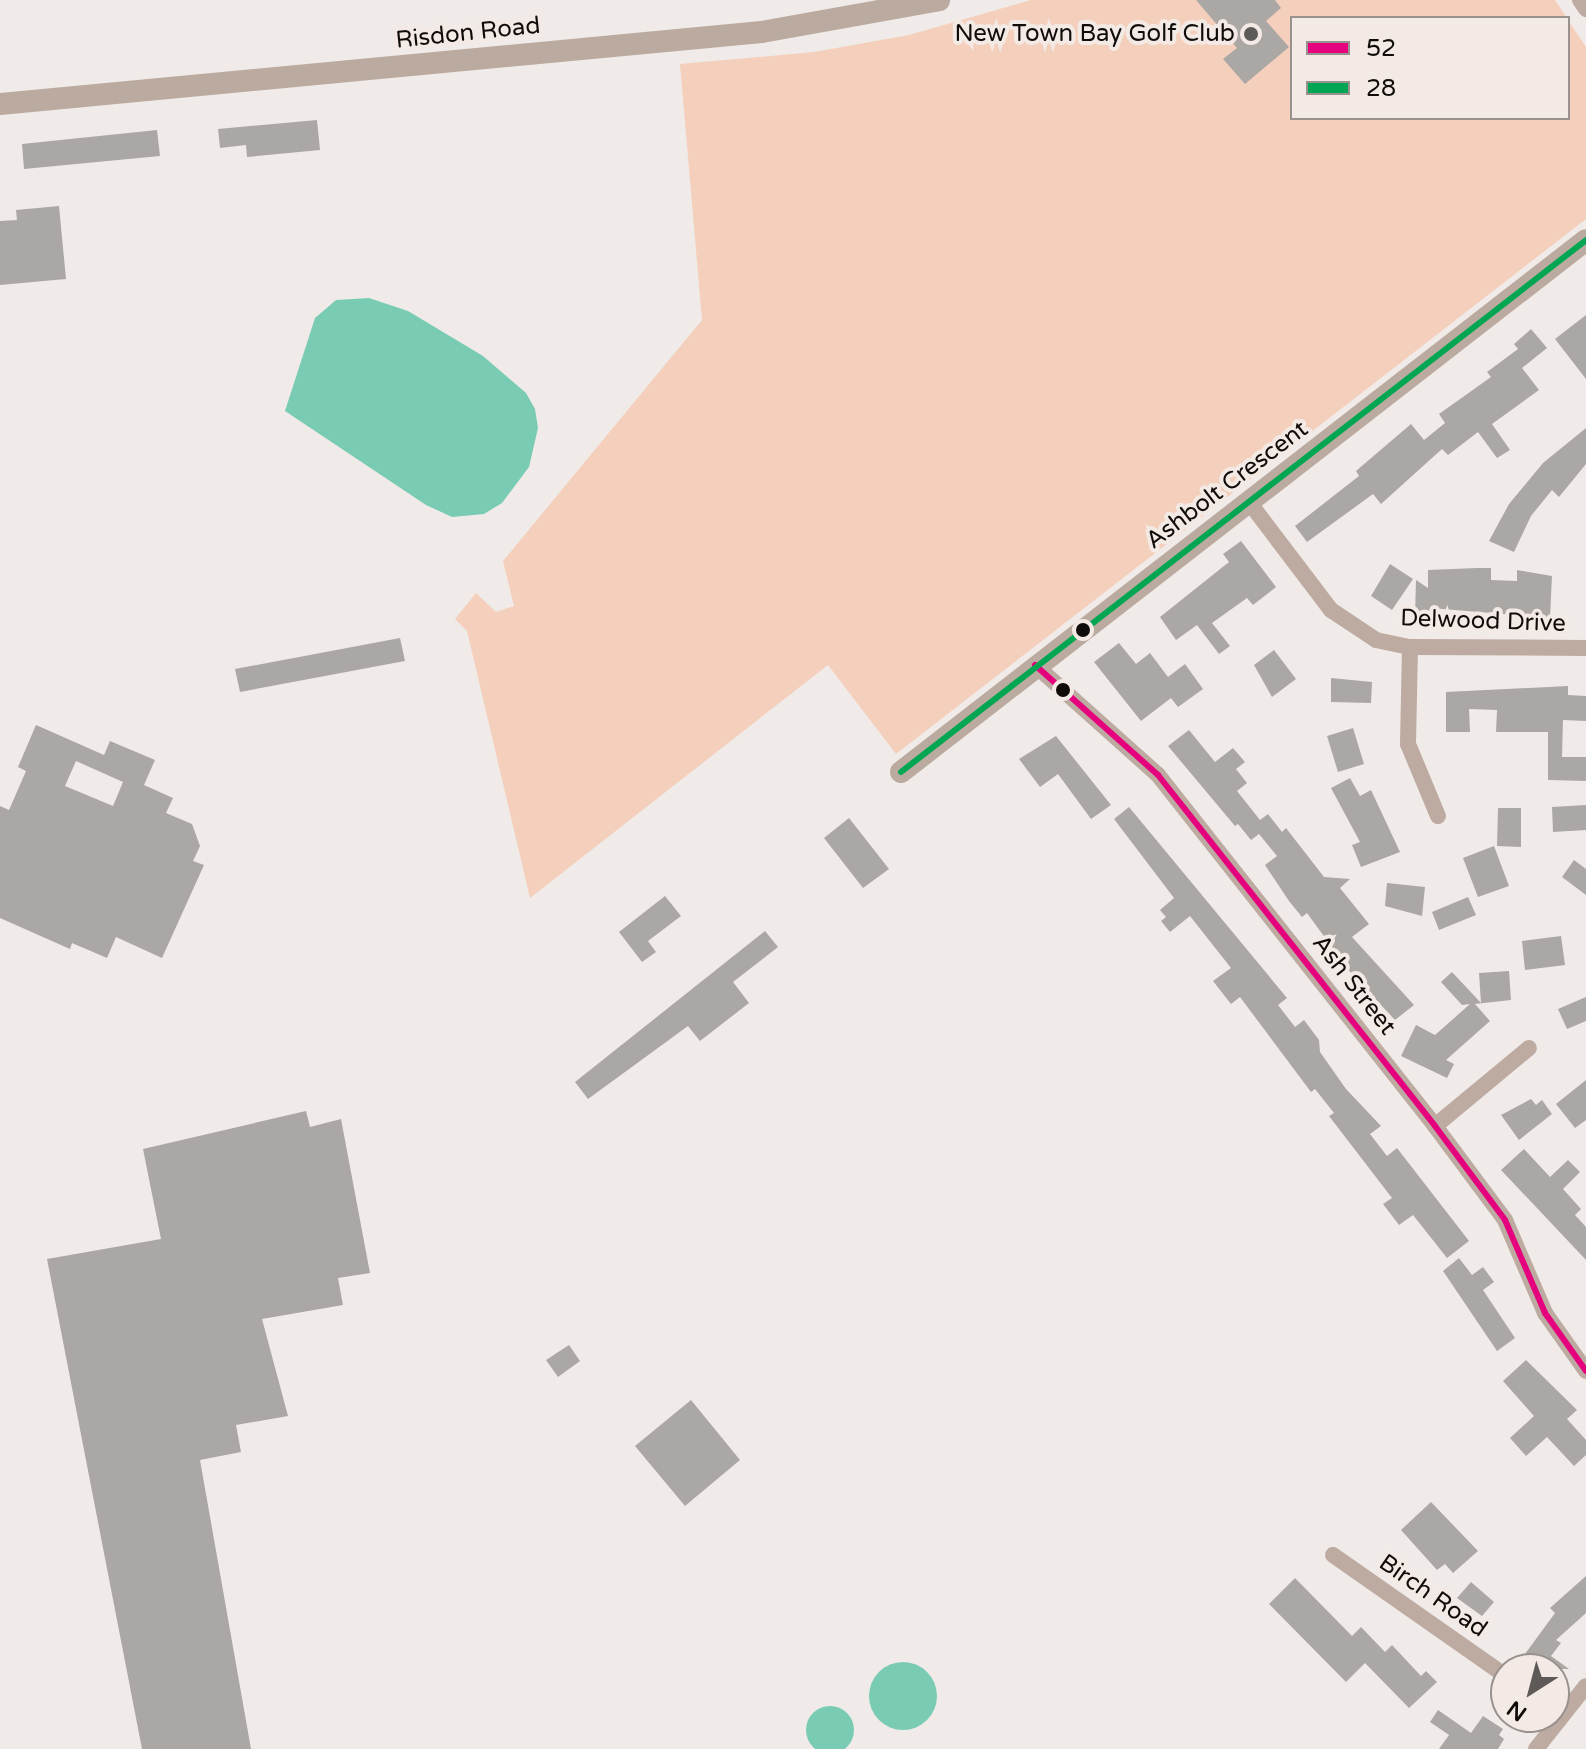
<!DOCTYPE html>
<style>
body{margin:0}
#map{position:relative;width:1586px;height:1749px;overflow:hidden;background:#f0ebe8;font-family:"Varela Round",sans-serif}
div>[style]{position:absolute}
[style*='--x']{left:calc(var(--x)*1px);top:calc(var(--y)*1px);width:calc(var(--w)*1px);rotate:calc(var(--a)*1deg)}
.green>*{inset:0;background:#f4cfbb}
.water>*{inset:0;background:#7acbb4}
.round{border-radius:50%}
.building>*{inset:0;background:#aba7a5}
.street>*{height:16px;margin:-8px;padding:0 8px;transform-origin:8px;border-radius:8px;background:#bdaba2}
.secondary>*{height:22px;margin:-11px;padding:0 11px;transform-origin:11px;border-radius:11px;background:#bbaa9f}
.bus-1>*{height:6px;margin:-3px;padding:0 3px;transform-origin:3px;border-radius:3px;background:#e5007d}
.bus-2>*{height:6px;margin:-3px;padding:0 3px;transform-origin:3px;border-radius:3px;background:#00a651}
.dots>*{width:22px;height:22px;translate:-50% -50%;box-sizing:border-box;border:4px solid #f4eae5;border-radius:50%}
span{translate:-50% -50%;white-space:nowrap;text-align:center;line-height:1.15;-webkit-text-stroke:8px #f4eae5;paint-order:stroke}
.street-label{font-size:24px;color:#0f0c0a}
.poi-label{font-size:24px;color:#0f0c0a}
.right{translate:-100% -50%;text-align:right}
.legend{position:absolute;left:1290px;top:16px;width:280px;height:104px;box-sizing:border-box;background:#f4eae5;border:2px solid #98918d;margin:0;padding:10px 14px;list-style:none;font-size:24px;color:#0f0c0a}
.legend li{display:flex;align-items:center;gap:16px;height:40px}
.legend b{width:40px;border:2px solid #98918d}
.north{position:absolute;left:1490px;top:1653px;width:80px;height:80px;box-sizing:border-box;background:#f4eae5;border:2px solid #98918d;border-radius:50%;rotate:216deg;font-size:22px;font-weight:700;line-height:32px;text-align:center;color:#0f0c0a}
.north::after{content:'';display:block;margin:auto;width:28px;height:36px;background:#5e5a58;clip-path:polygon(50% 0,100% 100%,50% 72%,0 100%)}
</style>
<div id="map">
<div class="green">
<div style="clip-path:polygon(1031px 0,1555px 0,1567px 18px,1292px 18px,1292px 118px,1568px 118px,1568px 20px,1586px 47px,1586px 219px,896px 754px,828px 665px,530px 898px,467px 631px,455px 619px,476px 593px,496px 612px,514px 606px,503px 561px,702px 320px,680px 64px,814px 52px,909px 35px)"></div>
</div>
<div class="water">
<div style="clip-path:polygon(369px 298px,408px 311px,483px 356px,526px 393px,535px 409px,538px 428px,529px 467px,502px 503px,484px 514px,452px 517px,426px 505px,285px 411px,315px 318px,336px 300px)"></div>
<div class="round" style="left:869px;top:1662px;width:68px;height:68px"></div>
<div class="round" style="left:806px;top:1706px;width:48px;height:48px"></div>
</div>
<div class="building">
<div style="clip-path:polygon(1196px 0,1275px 0,1281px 8px,1266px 21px,1289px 47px,1245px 84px,1223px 59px,1237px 48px)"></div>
<div style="clip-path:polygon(317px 120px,320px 150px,247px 157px,246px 145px,220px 148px,218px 129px)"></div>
<div style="clip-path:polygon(157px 130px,160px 156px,24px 169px,22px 144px)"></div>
<div style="clip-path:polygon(59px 206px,66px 279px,0 285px,0 221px,17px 220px,16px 210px)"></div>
<div style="clip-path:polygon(1586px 315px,1586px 379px,1555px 339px)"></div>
<div style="clip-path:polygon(1531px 329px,1547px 348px,1522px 368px,1539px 390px,1492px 424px,1510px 450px,1497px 458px,1478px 432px,1448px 455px,1442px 449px,1381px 504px,1373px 494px,1307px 542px,1295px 526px,1359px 476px,1356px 471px,1411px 424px,1424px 440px,1445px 423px,1439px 414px,1491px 377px,1487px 372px,1518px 349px,1514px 344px)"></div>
<div style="clip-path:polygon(1586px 428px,1586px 464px,1559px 497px,1552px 490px,1531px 516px,1514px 552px,1489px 541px,1509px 504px,1543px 463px)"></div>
<div style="clip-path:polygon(1241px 541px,1276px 587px,1253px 605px,1247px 598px,1212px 623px,1230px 646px,1219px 654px,1197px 625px,1176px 640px,1160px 617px,1229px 562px,1223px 554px)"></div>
<div style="clip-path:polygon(1390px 564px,1413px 579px,1392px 610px,1371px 596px)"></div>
<div style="clip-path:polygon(1477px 568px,1491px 568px,1491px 580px,1517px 581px,1517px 570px,1552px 576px,1550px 618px,1431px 608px,1431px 616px,1415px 616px,1416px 580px,1428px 588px,1428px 570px)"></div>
<div style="clip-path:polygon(400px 638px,405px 661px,240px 692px,235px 669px)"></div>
<div style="clip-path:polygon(1119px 643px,1136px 664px,1150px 653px,1168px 677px,1185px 664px,1203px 689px,1178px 707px,1171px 698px,1141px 721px,1094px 662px)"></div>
<div style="clip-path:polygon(1274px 650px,1296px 679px,1272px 697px,1254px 665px)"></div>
<div style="clip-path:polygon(1331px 678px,1372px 682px,1371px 703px,1331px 702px)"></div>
<div style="clip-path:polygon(1568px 686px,1568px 695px,1586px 696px,1586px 721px,1563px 720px,1562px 757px,1586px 757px,1586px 781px,1548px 780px,1548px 732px,1496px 732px,1497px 710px,1469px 709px,1470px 732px,1446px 732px,1446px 692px)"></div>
<div style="clip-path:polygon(evenodd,36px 725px,104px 755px,110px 741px,155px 760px,144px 785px,173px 798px,166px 813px,192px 824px,200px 846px,193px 861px,204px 865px,162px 958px,116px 937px,107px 958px,72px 943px,70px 949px,0 918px,0 806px,9px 810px,26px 771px,18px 767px,36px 725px,76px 761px,123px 782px,113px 806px,65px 786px,76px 761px)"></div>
<div style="clip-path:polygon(1353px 728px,1364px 764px,1338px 772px,1327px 736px)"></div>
<div style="clip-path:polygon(1189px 730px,1215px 762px,1233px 748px,1245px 762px,1236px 769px,1247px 783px,1237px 791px,1260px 820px,1268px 814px,1282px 832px,1286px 828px,1324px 877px,1350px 879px,1340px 888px,1369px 924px,1352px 937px,1414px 1005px,1395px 1020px,1350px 972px,1307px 913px,1302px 917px,1289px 901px,1265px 865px,1277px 856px,1259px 834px,1251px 840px,1238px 824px,1235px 826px,1168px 746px)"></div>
<div style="clip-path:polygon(1056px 736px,1111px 805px,1091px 819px,1058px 774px,1040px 787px,1019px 759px)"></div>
<div style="clip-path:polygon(1350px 778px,1360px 796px,1371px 790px,1400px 852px,1361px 867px,1352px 845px,1360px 842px,1331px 788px)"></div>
<div style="clip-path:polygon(1586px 805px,1586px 830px,1553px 832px,1552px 807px)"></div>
<div style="clip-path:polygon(1129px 807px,1287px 998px,1278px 1005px,1295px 1027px,1304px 1020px,1319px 1040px,1320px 1052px,1346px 1089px,1381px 1126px,1370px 1134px,1387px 1156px,1397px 1148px,1469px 1241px,1447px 1258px,1413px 1215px,1399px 1225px,1383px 1204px,1392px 1198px,1329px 1116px,1334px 1113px,1315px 1089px,1311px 1092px,1240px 997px,1231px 1004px,1213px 981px,1231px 968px,1190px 916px,1170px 932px,1161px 921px,1166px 917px,1160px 910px,1174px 898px,1114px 819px)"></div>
<div style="clip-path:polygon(1498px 808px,1521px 808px,1521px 847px,1497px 846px)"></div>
<div style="clip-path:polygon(849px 818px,889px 869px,863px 888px,824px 838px)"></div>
<div style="clip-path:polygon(1494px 846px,1509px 886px,1478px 897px,1463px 858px)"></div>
<div style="clip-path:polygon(1574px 860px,1586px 869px,1586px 895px,1562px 877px)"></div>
<div style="clip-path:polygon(1387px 883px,1425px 887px,1422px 916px,1385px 906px)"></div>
<div style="clip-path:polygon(665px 896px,681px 916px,648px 941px,656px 952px,642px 962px,619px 932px)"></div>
<div style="clip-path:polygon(1468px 897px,1476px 915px,1439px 930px,1432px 912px)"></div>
<div style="clip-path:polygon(765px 931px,778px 947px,733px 982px,749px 1003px,700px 1041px,688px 1026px,588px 1099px,575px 1082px)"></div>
<div style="clip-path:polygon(1561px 936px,1565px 965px,1525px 970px,1522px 941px)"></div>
<div style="clip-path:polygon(1509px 971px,1511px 1000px,1475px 1004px,1490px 1021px,1446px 1060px,1454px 1064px,1447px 1078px,1401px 1056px,1416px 1025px,1435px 1035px,1470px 1004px,1462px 1005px,1441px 982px,1452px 972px,1481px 1003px,1479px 973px)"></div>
<div style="clip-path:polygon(1586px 997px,1586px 1021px,1567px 1029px,1558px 1009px)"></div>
<div style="clip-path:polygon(1586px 1080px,1586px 1120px,1575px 1128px,1556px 1104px)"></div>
<div style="clip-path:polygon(1531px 1099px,1536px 1105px,1542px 1100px,1552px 1114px,1519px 1140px,1501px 1115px)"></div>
<div style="clip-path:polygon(306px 1111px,310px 1127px,341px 1119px,370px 1273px,338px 1278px,343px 1305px,262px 1319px,288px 1416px,236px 1425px,241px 1452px,200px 1460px,251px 1749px,142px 1749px,47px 1259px,161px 1239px,143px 1149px)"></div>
<div style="clip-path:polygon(1524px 1149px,1550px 1177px,1568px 1160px,1580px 1172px,1563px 1189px,1581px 1209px,1575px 1215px,1586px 1227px,1586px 1260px,1501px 1170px)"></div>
<div style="clip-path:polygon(1459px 1258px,1472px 1275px,1483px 1267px,1494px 1282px,1483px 1290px,1515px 1338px,1497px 1351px,1443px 1271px)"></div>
<div style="clip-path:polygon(569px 1345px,580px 1361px,558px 1377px,546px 1360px)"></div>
<div style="clip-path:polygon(1526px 1360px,1577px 1410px,1567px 1419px,1586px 1440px,1586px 1455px,1574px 1466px,1547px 1437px,1526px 1456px,1510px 1438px,1534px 1416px,1503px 1381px)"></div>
<div style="clip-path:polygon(691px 1400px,740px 1460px,685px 1506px,635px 1446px)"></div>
<div style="clip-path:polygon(1431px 1502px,1478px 1551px,1453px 1573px,1445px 1564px,1437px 1570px,1401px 1530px)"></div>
<div style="clip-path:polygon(1586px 1576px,1586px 1613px,1556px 1640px,1561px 1643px,1551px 1656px,1569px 1669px,1545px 1669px,1525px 1654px,1555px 1613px,1550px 1608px)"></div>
<div style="clip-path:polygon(1295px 1578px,1352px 1636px,1361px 1627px,1385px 1652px,1392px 1645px,1421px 1676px,1426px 1671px,1437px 1682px,1409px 1708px,1365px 1663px,1346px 1682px,1269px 1604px)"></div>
<div style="clip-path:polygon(1471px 1582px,1494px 1602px,1482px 1616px,1457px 1598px)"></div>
<div style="clip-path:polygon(1438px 1710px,1471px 1733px,1483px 1716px,1503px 1729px,1499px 1735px,1504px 1739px,1498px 1749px,1439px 1749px,1449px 1735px,1430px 1722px)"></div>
</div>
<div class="street">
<div style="--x:1580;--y:0;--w:11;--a:56"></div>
<div style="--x:1249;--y:502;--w:136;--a:52.8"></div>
<div style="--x:1331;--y:610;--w:54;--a:33.7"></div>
<div style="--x:1376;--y:640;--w:35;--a:12"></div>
<div style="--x:1410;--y:647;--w:176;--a:0.3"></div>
<div style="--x:1410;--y:647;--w:97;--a:91.2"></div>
<div style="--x:1408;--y:744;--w:78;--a:67.4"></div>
<div style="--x:1035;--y:665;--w:165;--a:41.8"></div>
<div style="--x:1158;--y:775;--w:447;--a:51.7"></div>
<div style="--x:1435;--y:1126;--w:117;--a:53.3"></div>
<div style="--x:1505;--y:1220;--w:101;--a:66.7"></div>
<div style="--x:1545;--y:1313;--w:71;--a:54.7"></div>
<div style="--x:1435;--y:1126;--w:122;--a:-39.7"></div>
<div style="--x:1333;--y:1555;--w:211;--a:35"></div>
<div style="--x:1536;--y:1749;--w:80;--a:-51.6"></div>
</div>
<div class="secondary">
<div style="--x:0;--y:104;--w:765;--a:-5.4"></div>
<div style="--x:762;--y:32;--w:180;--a:-10.2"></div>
<div style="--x:901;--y:772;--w:867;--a:-37.83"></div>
</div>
<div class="bus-1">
<div style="--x:1035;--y:665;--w:165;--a:41.8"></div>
<div style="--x:1158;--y:775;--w:447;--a:51.7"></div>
<div style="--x:1435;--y:1126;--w:117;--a:53.3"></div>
<div style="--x:1505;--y:1220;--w:101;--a:66.7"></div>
<div style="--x:1545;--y:1313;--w:71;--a:54.7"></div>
</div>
<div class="bus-2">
<div style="--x:901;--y:772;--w:867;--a:-37.83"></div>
</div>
<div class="dots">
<div style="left:1251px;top:34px;background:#5e5a58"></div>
<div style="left:1083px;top:630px;background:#0f0c0a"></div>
<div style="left:1063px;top:690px;background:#0f0c0a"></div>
</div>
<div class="street-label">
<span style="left:468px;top:33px;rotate:-6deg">Risdon Road</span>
<span style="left:1227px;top:485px;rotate:-37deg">Ashbolt Crescent</span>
<span style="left:1483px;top:621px;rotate:2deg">Delwood Drive</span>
<span style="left:1354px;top:985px;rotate:52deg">Ash Street</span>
<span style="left:1433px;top:1596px;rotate:35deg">Birch Road</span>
</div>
<div class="poi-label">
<span class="right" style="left:1235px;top:34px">New Town Bay Golf Club</span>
</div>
<ul class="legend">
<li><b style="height:10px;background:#e5007d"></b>52</li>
<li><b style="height:10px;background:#00a651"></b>28</li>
</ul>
<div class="north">N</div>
</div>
